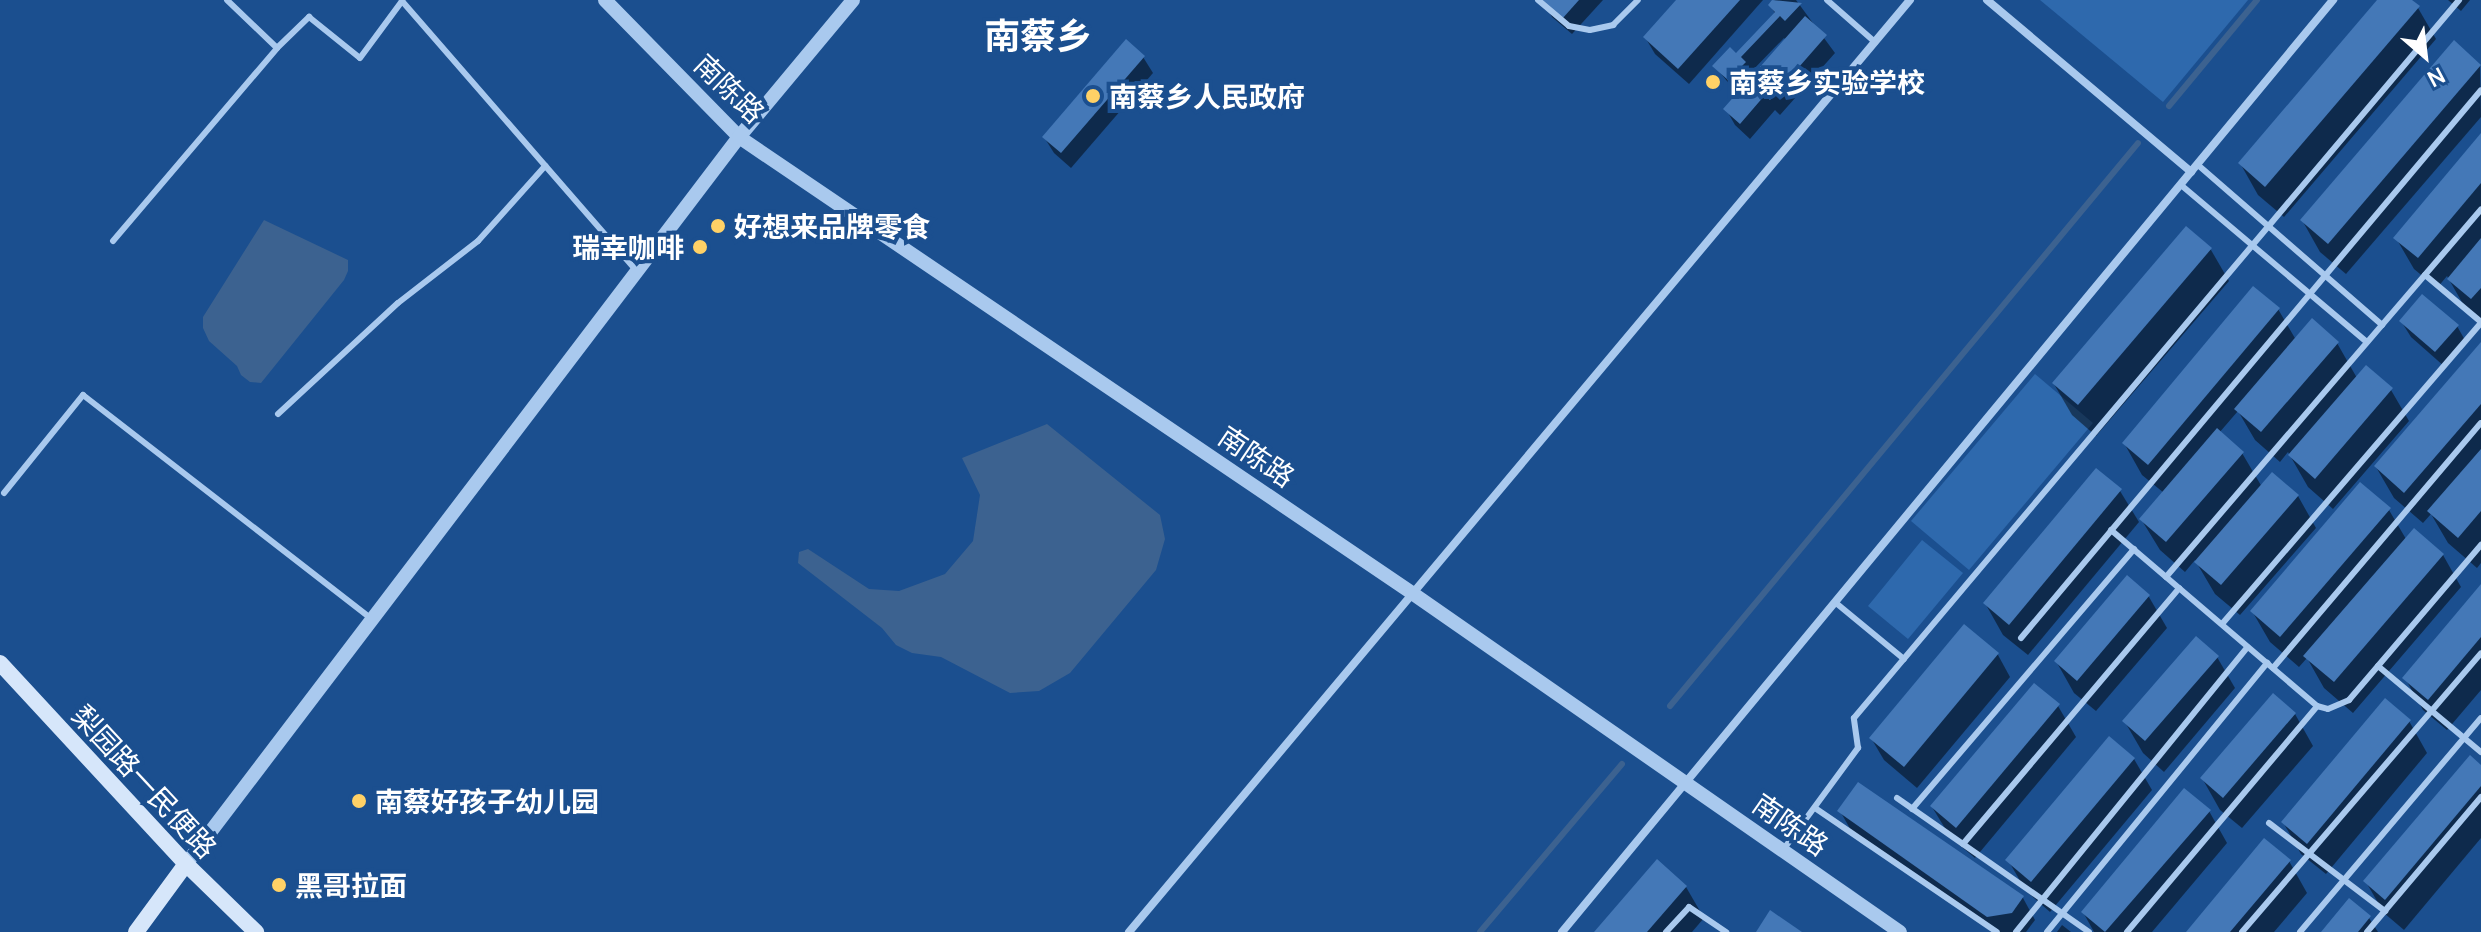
<!DOCTYPE html>
<meta charset="utf-8">
<style>
body{margin:0}
#map{position:relative;width:2481px;height:932px;overflow:hidden;background:#1b4f8f;font-family:Manrope,"Noto Sans SC",sans-serif}
div>[style]{position:absolute}
[style*='--x']{left:calc(var(--x)*1px);top:calc(var(--y)*1px);width:calc(var(--w)*1px);rotate:calc(var(--a)*1deg)}
.green>*{inset:0;background:#2e69ad}
.water>*{inset:0;background:#3c6290}
.shadow>*{inset:0;background:#0007}
.stream>*{height:6px;margin:-3px;padding:0 3px;transform-origin:3px;border-radius:3px;background:#3c6290}
.building>*{inset:0;background:#4478b7}
.service>*{height:6px;margin:-3px;padding:0 3px;transform-origin:3px;border-radius:3px;background:#a9c9ee}
.minor>*{height:8px;margin:-4px;padding:0 4px;transform-origin:4px;border-radius:4px;background:#a9c9ee}
.tertiary>*{height:14px;margin:-7px;padding:0 7px;transform-origin:7px;border-radius:7px;background:#a9c9ee}
.secondary>*{height:16px;margin:-8px;padding:0 8px;transform-origin:8px;border-radius:8px;background:#d6e6fa}
.dots>*{width:22px;height:22px;translate:-50% -50%;box-sizing:border-box;border:4px solid #1b4f8f;border-radius:50%}
span{translate:-50% -50%;white-space:nowrap;text-align:center;line-height:1.15;-webkit-text-stroke:8px #1b4f8f;paint-order:stroke}
.poi-label{font-size:28px;color:#fff;font-weight:700}
.left{translate:0 -50%;text-align:left}
.right{translate:-100% -50%;text-align:right}
.street-label{font-size:28px;color:#fff}
.district-label{font-size:36px;color:#fff;font-weight:700}
.north{position:absolute;left:2385px;top:16px;width:80px;height:80px;-webkit-text-stroke:6px #1b4f8f;paint-order:stroke;rotate:152deg;font-size:22px;font-weight:700;line-height:32px;text-align:center;color:#fff}
.north::after{content:'';display:block;margin:auto;width:28px;height:36px;background:#fff;clip-path:polygon(50% 0,100% 100%,50% 72%,0 100%)}
</style>
<div id="map">
<div class="green">
<div style="clip-path:polygon(2040px 0,2248px 0,2163px 102px)"></div>
<div style="clip-path:polygon(2035px 374px,2093px 423px,1969px 570px,1911px 521px)"></div>
<div style="clip-path:polygon(1922px 540px,1963px 573px,1908px 639px,1868px 606px)"></div>
</div>
<div class="water">
<div style="clip-path:polygon(264px 220px,348px 260px,348px 271px,344px 280px,261px 383px,250px 382px,241px 375px,237px 366px,209px 341px,203px 328px,203px 317px)"></div>
<div style="clip-path:polygon(1047px 424px,1160px 515px,1165px 539px,1156px 570px,1070px 673px,1039px 691px,1010px 693px,941px 657px,912px 653px,896px 645px,882px 628px,798px 563px,799px 552px,808px 549px,869px 589px,899px 591px,945px 574px,973px 541px,980px 495px,962px 458px)"></div>
</div>
<div class="shadow">
<div style="clip-path:polygon(1543px 0,1603px 0,1572px 34px,1552px 17px)"></div>
<div style="clip-path:polygon(1678px 0,1763px 0,1689px 84px,1655px 54px,1645px 37px)"></div>
<div style="clip-path:polygon(evenodd,1775px 0,1796px 0,1835px 53px,1780px 115px,1775px 110px,1750px 139px,1735px 125px,1726px 109px,1738px 95px,1715px 66px,1736px 56px,1776px 15px,1770px 5px,1775px 0,1784px 38px,1786px 40px,1753px 78px,1750px 73px,1784px 38px)"></div>
<div style="clip-path:polygon(2380px 0,2409px 0,2418px 8px,2436px 39px,2284px 217px,2258px 195px,2240px 163px)"></div>
<div style="clip-path:polygon(2448px 0,2470px 0,2461px 11px)"></div>
<div style="clip-path:polygon(1143px 57px,1153px 73px,1071px 168px,1054px 153px,1044px 137px)"></div>
<div style="clip-path:polygon(2480px 65px,2481px 117px,2346px 274px,2320px 252px,2302px 220px)"></div>
<div style="clip-path:polygon(2481px 136px,2481px 322px,2467px 311px,2447px 276px,2437px 288px,2414px 269px,2396px 238px)"></div>
<div style="clip-path:polygon(2187px 229px,2211px 250px,2229px 281px,2096px 436px,2072px 415px,2054px 384px)"></div>
<div style="clip-path:polygon(2278px 309px,2296px 340px,2337px 343px,2357px 378px,2391px 390px,2409px 421px,2333px 509px,2308px 487px,2288px 452px,2280px 462px,2255px 440px,2238px 411px,2219px 433px,2242px 453px,2262px 487px,2298px 496px,2316px 528px,2240px 615px,2215px 594px,2195px 560px,2185px 572px,2160px 550px,2141px 519px,2164px 493px,2142px 475px,2124px 443px)"></div>
<div style="clip-path:polygon(2401px 321px,2457px 326px,2466px 342px,2445px 367px,2411px 337px)"></div>
<div style="clip-path:polygon(2481px 345px,2481px 563px,2477px 568px,2448px 543px,2431px 514px,2423px 523px,2394px 498px,2376px 467px)"></div>
<div style="clip-path:polygon(2120px 491px,2139px 522px,2028px 655px,2003px 635px,1985px 603px)"></div>
<div style="clip-path:polygon(2389px 510px,2406px 539px,2414px 531px,2443px 555px,2461px 587px,2353px 713px,2324px 688px,2307px 658px,2299px 667px,2270px 642px,2252px 611px)"></div>
<div style="clip-path:polygon(2127px 578px,2149px 597px,2167px 628px,2096px 711px,2074px 693px,2056px 661px)"></div>
<div style="clip-path:polygon(2481px 587px,2481px 690px,2447px 730px,2423px 710px,2405px 678px)"></div>
<div style="clip-path:polygon(1964px 627px,1998px 655px,2010px 677px,1917px 788px,1884px 760px,1871px 738px)"></div>
<div style="clip-path:polygon(2217px 657px,2235px 688px,2164px 772px,2143px 753px,2125px 722px)"></div>
<div style="clip-path:polygon(2058px 706px,2076px 737px,1975px 858px,1951px 838px,1932px 807px)"></div>
<div style="clip-path:polygon(2295px 714px,2313px 746px,2242px 828px,2220px 810px,2202px 778px)"></div>
<div style="clip-path:polygon(2409px 721px,2427px 753px,2326px 874px,2301px 854px,2283px 822px)"></div>
<div style="clip-path:polygon(2134px 759px,2152px 790px,2050px 912px,2026px 891px,2008px 860px)"></div>
<div style="clip-path:polygon(2481px 768px,2481px 838px,2404px 930px,2384px 913px,2366px 882px)"></div>
<div style="clip-path:polygon(1858px 785px,2023px 898px,2035px 920px,2026px 932px,1992px 932px,1852px 832px,1840px 811px)"></div>
<div style="clip-path:polygon(2209px 811px,2227px 843px,2152px 932px,2094px 932px,2083px 912px)"></div>
<div style="clip-path:polygon(2289px 861px,2307px 893px,2274px 932px,2188px 932px)"></div>
<div style="clip-path:polygon(1686px 887px,1704px 918px,1692px 932px,1596px 932px)"></div>
<div style="clip-path:polygon(2369px 918px,2378px 932px,2323px 932px)"></div>
<div style="clip-path:polygon(2062px 925px,2071px 932px,2057px 932px)"></div>
</div>
<div class="stream">
<div style="--x:2169;--y:106;--w:138;--a:-50.3"></div>
<div style="--x:1670;--y:706;--w:732;--a:-50.26"></div>
<div style="--x:1480;--y:932;--w:220;--a:-49.8"></div>
</div>
<div class="building">
<div style="clip-path:polygon(1540px 0,1579px 0,1562px 19px)"></div>
<div style="clip-path:polygon(1676px 0,1740px 0,1678px 69px,1643px 37px)"></div>
<div style="clip-path:polygon(1772px 0,1802px 3px,1785px 21px,1780px 16px,1741px 57px,1746px 62px,1728px 80px,1712px 66px,1730px 47px,1736px 53px,1775px 12px,1768px 5px)"></div>
<div style="clip-path:polygon(2377px 0,2412px 0,2420px 6px,2265px 187px,2238px 163px)"></div>
<div style="clip-path:polygon(1805px 16px,1827px 35px,1770px 100px,1765px 95px,1740px 124px,1723px 109px)"></div>
<div style="clip-path:polygon(1126px 39px,1145px 56px,1061px 153px,1042px 137px)"></div>
<div style="clip-path:polygon(2454px 40px,2481px 65px,2328px 244px,2300px 220px)"></div>
<div style="clip-path:polygon(2481px 133px,2481px 183px,2418px 258px,2393px 238px)"></div>
<div style="clip-path:polygon(2186px 226px,2212px 248px,2078px 405px,2052px 383px)"></div>
<div style="clip-path:polygon(2481px 238px,2481px 288px,2471px 299px,2447px 279px)"></div>
<div style="clip-path:polygon(2253px 286px,2280px 308px,2148px 465px,2122px 443px)"></div>
<div style="clip-path:polygon(2422px 294px,2459px 325px,2435px 352px,2399px 321px)"></div>
<div style="clip-path:polygon(2312px 318px,2339px 342px,2261px 432px,2234px 409px)"></div>
<div style="clip-path:polygon(2481px 342px,2481px 404px,2404px 493px,2374px 466px)"></div>
<div style="clip-path:polygon(2366px 365px,2393px 388px,2315px 479px,2288px 455px)"></div>
<div style="clip-path:polygon(2217px 428px,2244px 452px,2166px 542px,2139px 519px)"></div>
<div style="clip-path:polygon(2481px 449px,2481px 511px,2458px 538px,2427px 511px)"></div>
<div style="clip-path:polygon(2096px 468px,2122px 489px,2009px 625px,1983px 603px)"></div>
<div style="clip-path:polygon(2272px 472px,2299px 495px,2221px 585px,2194px 562px)"></div>
<div style="clip-path:polygon(2360px 482px,2391px 508px,2280px 637px,2250px 611px)"></div>
<div style="clip-path:polygon(2414px 528px,2444px 554px,2334px 682px,2303px 656px)"></div>
<div style="clip-path:polygon(2127px 575px,2150px 595px,2077px 681px,2054px 661px)"></div>
<div style="clip-path:polygon(2481px 584px,2481px 637px,2428px 700px,2402px 678px)"></div>
<div style="clip-path:polygon(1964px 624px,1999px 653px,1904px 767px,1869px 738px)"></div>
<div style="clip-path:polygon(2196px 636px,2219px 656px,2145px 741px,2122px 721px)"></div>
<div style="clip-path:polygon(2034px 683px,2060px 704px,1956px 828px,1930px 806px)"></div>
<div style="clip-path:polygon(2273px 693px,2296px 713px,2223px 798px,2200px 778px)"></div>
<div style="clip-path:polygon(2385px 698px,2411px 720px,2307px 844px,2281px 822px)"></div>
<div style="clip-path:polygon(2109px 736px,2135px 758px,2031px 882px,2005px 860px)"></div>
<div style="clip-path:polygon(2470px 755px,2481px 765px,2481px 786px,2385px 900px,2363px 881px)"></div>
<div style="clip-path:polygon(1858px 782px,2024px 896px,2012px 913px,1987px 917px,1837px 811px)"></div>
<div style="clip-path:polygon(2184px 788px,2211px 810px,2105px 932px,2081px 912px)"></div>
<div style="clip-path:polygon(2264px 838px,2291px 860px,2230px 932px,2186px 932px)"></div>
<div style="clip-path:polygon(1657px 859px,1687px 886px,1647px 932px,1594px 932px)"></div>
<div style="clip-path:polygon(2349px 898px,2371px 916px,2358px 932px,2321px 932px)"></div>
<div style="clip-path:polygon(1770px 910px,1802px 932px,1756px 932px)"></div>
</div>
<div class="service">
<div style="--x:227;--y:0;--w:69;--a:43.8"></div>
<div style="--x:1538;--y:0;--w:40;--a:40"></div>
<div style="--x:1569;--y:26;--w:21;--a:11"></div>
<div style="--x:1590;--y:30;--w:24;--a:-12"></div>
<div style="--x:1613;--y:25;--w:35;--a:-45"></div>
<div style="--x:1827;--y:0;--w:64;--a:41.2"></div>
<div style="--x:2198;--y:165;--w:244;--a:41"></div>
<div style="--x:2181;--y:185;--w:243;--a:40.2"></div>
<div style="--x:113;--y:241;--w:253;--a:-49.6"></div>
<div style="--x:277;--y:48;--w:45;--a:-44.1"></div>
<div style="--x:309;--y:17;--w:65;--a:38.8"></div>
<div style="--x:360;--y:58;--w:71;--a:-53.6"></div>
<div style="--x:402;--y:1;--w:358;--a:49"></div>
<div style="--x:2425;--y:275;--w:73;--a:40"></div>
<div style="--x:278;--y:414;--w:163;--a:-42.8"></div>
<div style="--x:398;--y:303;--w:101;--a:-37.8"></div>
<div style="--x:478;--y:241;--w:101;--a:-48.2"></div>
<div style="--x:4;--y:493;--w:126;--a:-51.1"></div>
<div style="--x:83;--y:395;--w:366;--a:37.8"></div>
<div style="--x:2111;--y:530;--w:271;--a:40.5"></div>
<div style="--x:2317;--y:706;--w:11;--a:15"></div>
<div style="--x:2328;--y:709;--w:23;--a:-23"></div>
<div style="--x:2349;--y:700;--w:204;--a:-49.6"></div>
<div style="--x:2166;--y:577;--w:484;--a:-49.4"></div>
<div style="--x:1836;--y:603;--w:88;--a:39.5"></div>
<div style="--x:2222;--y:624;--w:397;--a:-49.3"></div>
<div style="--x:2021;--y:638;--w:715;--a:-49.99"></div>
<div style="--x:2378;--y:666;--w:134;--a:39.9"></div>
<div style="--x:2273;--y:668;--w:321;--a:-49.7"></div>
<div style="--x:1897;--y:798;--w:234;--a:34.9"></div>
<div style="--x:1815;--y:808;--w:220;--a:34.3"></div>
<div style="--x:1912;--y:809;--w:342;--a:-49.5"></div>
<div style="--x:2269;--y:823;--w:146;--a:37.2"></div>
<div style="--x:1963;--y:844;--w:335;--a:-49.8"></div>
<div style="--x:1783;--y:850;--w:127;--a:-53.7"></div>
<div style="--x:1858;--y:748;--w:30;--a:-98"></div>
<div style="--x:1854;--y:718;--w:939;--a:-49.88"></div>
<div style="--x:1666;--y:932;--w:34;--a:-47"></div>
<div style="--x:1689;--y:907;--w:45;--a:34"></div>
<div style="--x:2016;--y:932;--w:367;--a:-50.9"></div>
<div style="--x:2047;--y:932;--w:348;--a:-50.7"></div>
<div style="--x:2127;--y:932;--w:295;--a:-49.9"></div>
<div style="--x:2242;--y:932;--w:367;--a:-49.4"></div>
<div style="--x:2300;--y:932;--w:280;--a:-49.8"></div>
<div style="--x:2367;--y:932;--w:177;--a:-49.8"></div>
</div>
<div class="minor">
<div style="--x:1987;--y:0;--w:267;--a:40.1"></div>
<div style="--x:1129;--y:932;--w:1216;--a:-50.04"></div>
<div style="--x:1562;--y:932;--w:1210;--a:-50.4"></div>
</div>
<div class="tertiary">
<div style="--x:605;--y:0;--w:192;--a:45.6"></div>
<div style="--x:739;--y:137;--w:813;--a:34.12"></div>
<div style="--x:1412;--y:593;--w:594;--a:34.79"></div>
<div style="--x:186;--y:864;--w:913;--a:-52.74"></div>
<div style="--x:739;--y:137;--w:178;--a:-50.2"></div>
</div>
<div class="secondary">
<div style="--x:0;--y:663;--w:274;--a:47.2"></div>
<div style="--x:186;--y:864;--w:98;--a:44.2"></div>
<div style="--x:136;--y:932;--w:84;--a:-53.7"></div>
</div>
<div class="dots">
<div style="left:1713px;top:82px;background:#ffd166"></div>
<div style="left:1093px;top:96px;background:#ffd166"></div>
<div style="left:718px;top:226px;background:#ffd166"></div>
<div style="left:700px;top:247px;background:#ffd166"></div>
<div style="left:359px;top:801px;background:#ffd166"></div>
<div style="left:279px;top:885px;background:#ffd166"></div>
</div>
<div class="poi-label">
<span class="left" style="left:1729px;top:82px">南蔡乡实验学校</span>
<span class="left" style="left:1109px;top:96px">南蔡乡人民政府</span>
<span class="left" style="left:734px;top:226px">好想来品牌零食</span>
<span class="right" style="left:684px;top:247px">瑞幸咖啡</span>
<span class="left" style="left:375px;top:801px">南蔡好孩子幼儿园</span>
<span class="left" style="left:295px;top:885px">黑哥拉面</span>
</div>
<div class="street-label">
<span style="left:730px;top:88px;rotate:44deg">南陈路</span>
<span style="left:1257px;top:456px;rotate:34deg">南陈路</span>
<span style="left:145px;top:781px;rotate:47deg">梨园路一民便路</span>
<span style="left:1791px;top:824px;rotate:35deg">南陈路</span>
</div>
<div class="district-label">
<span style="left:1038px;top:36px">南蔡乡</span>
</div>
<div class="north">N</div>
</div>
